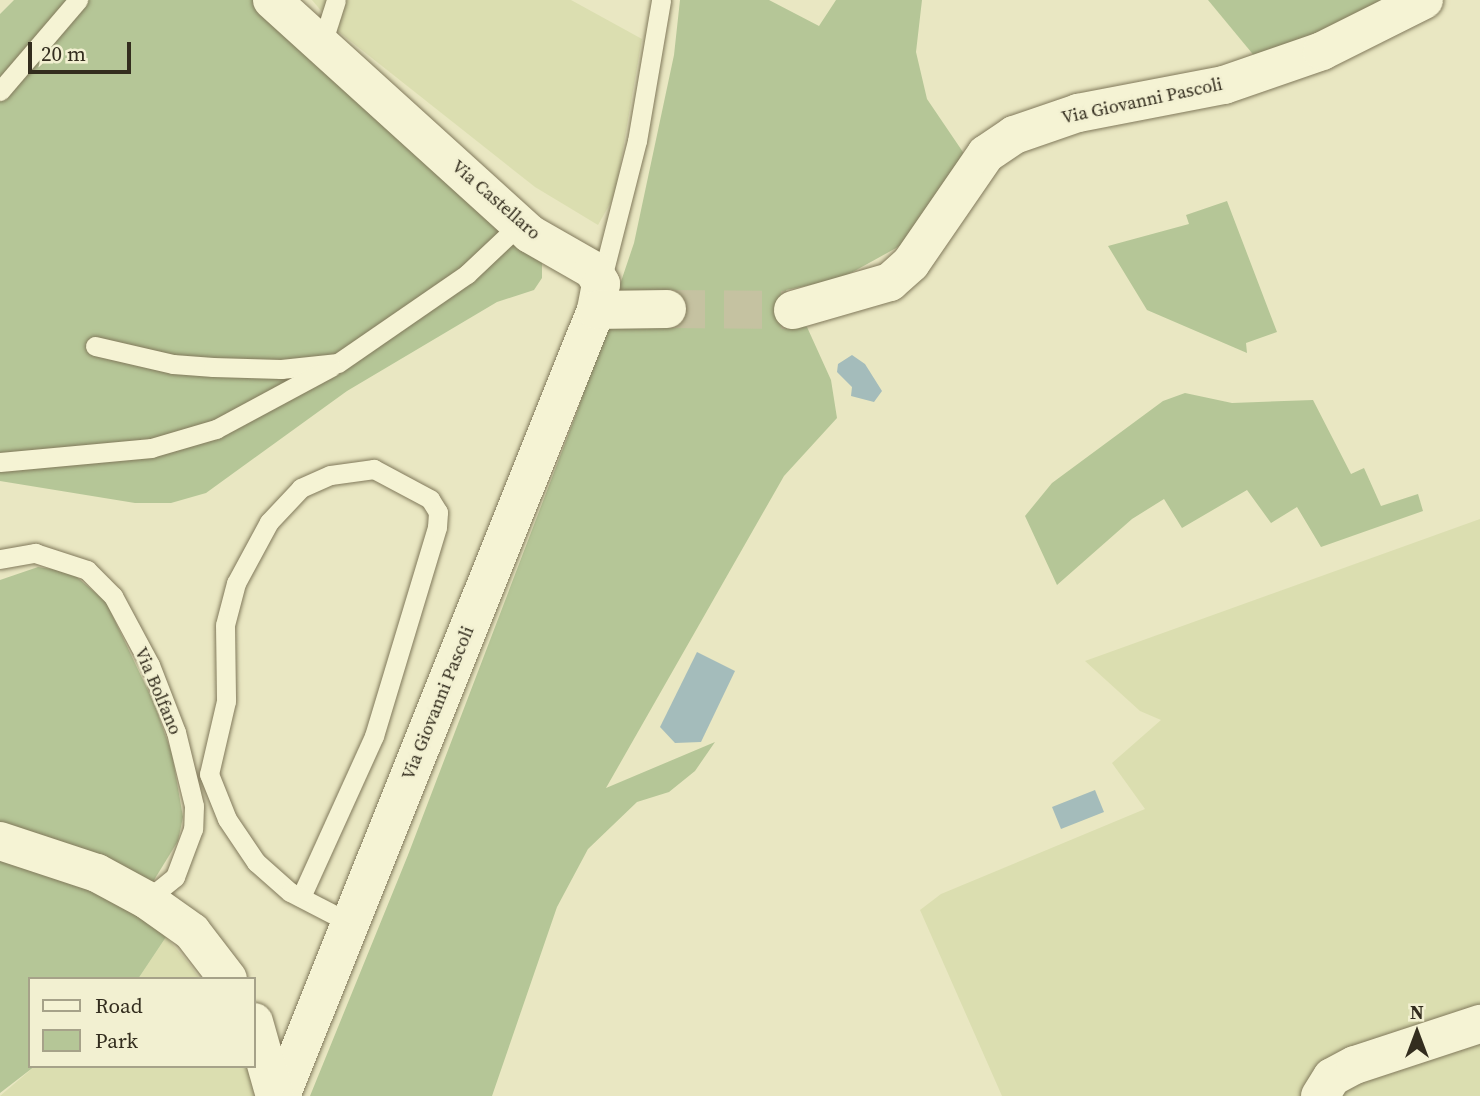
<!DOCTYPE html>
<style>
body{margin:0}
#map{position:relative;width:1480px;height:1096px;overflow:hidden;background:#e9e7c2;font-family:"Source Serif 4",serif}
div>[style]{position:absolute}
[style*='--x']{left:calc(var(--x)*1px);top:calc(var(--y)*1px);width:calc(var(--w)*1px);rotate:calc(var(--a)*1deg)}
.farmland>*{inset:0;background:#dbdeb0}
.green>*{inset:0;background:#b5c697}
.water>*{inset:0;background:#a4bcbb}
.minor-tunnel>*{height:38px;margin-top:-19px;transform-origin:0;background:repeating-linear-gradient(90deg,#c5c2a1 0 38px,transparent 0 57px)}
.roads{filter:drop-shadow(0 0 2px #81795b) drop-shadow(0 0 2px #81795b)}
.service>*{height:19px;margin:-9.5px;padding:0 9.5px;transform-origin:9.5px;border-radius:9.5px;background:#f5f3d4}
.minor>*{height:38px;margin:-19px;padding:0 19px;transform-origin:19px;border-radius:19px;background:#f5f3d4}
span{translate:-50% -50%;white-space:nowrap;text-align:center;line-height:1.15;-webkit-text-stroke:5px #f2f0d1;paint-order:stroke}
.street-label{font-size:18px;color:#332d1e}
.legend{position:absolute;left:28px;top:977px;width:228px;height:91px;box-sizing:border-box;background:#f2f0d1;border:2px solid #a6a289;margin:0;padding:9px 12px;list-style:none;font-size:21px;color:#332d1e}
.legend li{display:flex;align-items:center;gap:14px;height:35px}
.legend b{width:35px;border:2px solid #a6a289}
.north{position:absolute;left:1382px;top:998px;width:70px;height:70px;-webkit-text-stroke:5px #f2f0d1;paint-order:stroke;rotate:0deg;font-size:19px;font-weight:700;line-height:28px;text-align:center;color:#332d1e}
.north::after{content:'';display:block;margin:auto;width:24px;height:32px;background:#332d1e;clip-path:polygon(50% 0,100% 100%,50% 72%,0 100%)}
.scale{position:absolute;left:28px;top:42px;width:103px;height:32px;box-sizing:border-box;border:4px solid #332d1e;border-top:0;padding-left:9px;font-size:21px;line-height:24px;white-space:nowrap;color:#332d1e;-webkit-text-stroke:5px #f2f0d1;paint-order:stroke}
</style>
<div id="map">
<div class="farmland">
<div style="clip-path:polygon(312px 0,571px 0,642px 39px,615px 195px,598px 225px,535px 187px,339px 32px)"></div>
<div style="clip-path:polygon(1480px 519px,1480px 1009px,1310px 1076px,1300px 1096px,1002px 1096px,920px 910px,941px 894px,1145px 809px,1112px 763px,1161px 720px,1140px 711px,1085px 661px)"></div>
<div style="clip-path:polygon(166px 937px,187px 961px,200px 979px,138px 979px)"></div>
<div style="clip-path:polygon(1480px 1041px,1480px 1096px,1333px 1096px,1342px 1083px)"></div>
<div style="clip-path:polygon(35px 1066px,247px 1066px,258px 1096px,0 1096px)"></div>
</div>
<div class="green">
<div style="clip-path:polygon(14px 0,284px 0,542px 258px,542px 278px,534px 290px,497px 302px,347px 391px,206px 493px,171px 503px,135px 503px,0 481px,0 14px)"></div>
<div style="clip-path:polygon(680px 0,769px 0,819px 26px,836px 0,922px 0,916px 52px,927px 99px,967px 158px,907px 242px,840px 279px,786px 290px,789px 320px,807px 327px,831px 380px,837px 418px,784px 476px,606px 788px,715px 742px,695px 771px,669px 792px,637px 802px,588px 849px,557px 907px,492px 1096px,310px 1096px,408px 855px,577px 412px,634px 243px,674px 55px)"></div>
<div style="clip-path:polygon(1208px 0,1395px 0,1256px 58px)"></div>
<div style="clip-path:polygon(1227px 201px,1277px 332px,1246px 343px,1247px 353px,1147px 310px,1108px 246px,1189px 224px,1186px 215px)"></div>
<div style="clip-path:polygon(1185px 393px,1232px 403px,1313px 400px,1351px 474px,1364px 468px,1381px 506px,1418px 494px,1423px 511px,1321px 547px,1297px 507px,1271px 523px,1247px 490px,1182px 528px,1164px 499px,1132px 519px,1057px 585px,1025px 516px,1052px 483px,1163px 401px)"></div>
<div style="clip-path:polygon(38px 567px,71px 572px,106px 602px,154px 703px,172px 754px,183px 817px,178px 841px,151px 885px,0 826px,0 580px)"></div>
<div style="clip-path:polygon(0 859px,96px 886px,166px 937px,138px 979px,30px 979px,30px 1066px,35px 1066px,0 1093px)"></div>
</div>
<div class="water">
<div style="clip-path:polygon(852px 355px,865px 364px,882px 391px,874px 402px,851px 396px,852px 387px,837px 372px,838px 364px)"></div>
<div style="clip-path:polygon(697px 652px,735px 671px,701px 742px,675px 743px,660px 727px)"></div>
<div style="clip-path:polygon(1095px 790px,1104px 812px,1061px 829px,1052px 807px)"></div>
</div>
<div class="minor-tunnel">
<div style="--x:667;--y:309;--w:126;--a:0.5"></div>
</div>
<div class="roads">
<div class="service">
<div style="--x:321;--y:47;--w:49;--a:-72.3"></div>
<div style="--x:0;--y:91;--w:120;--a:-49.4"></div>
<div style="--x:601;--y:282;--w:146;--a:-75.7"></div>
<div style="--x:637;--y:141;--w:143;--a:-80.3"></div>
<div style="--x:95;--y:346;--w:80;--a:13"></div>
<div style="--x:173;--y:364;--w:40;--a:4.3"></div>
<div style="--x:213;--y:367;--w:68;--a:1.7"></div>
<div style="--x:281;--y:369;--w:57;--a:-6"></div>
<div style="--x:338;--y:363;--w:157;--a:-34.6"></div>
<div style="--x:467;--y:274;--w:73;--a:-43.3"></div>
<div style="--x:0;--y:462;--w:152;--a:-5.3"></div>
<div style="--x:151;--y:448;--w:68;--a:-16.3"></div>
<div style="--x:216;--y:429;--w:131;--a:-28.3"></div>
<div style="--x:0;--y:559;--w:36;--a:-10"></div>
<div style="--x:35;--y:553;--w:55;--a:18.1"></div>
<div style="--x:87;--y:570;--w:37;--a:45"></div>
<div style="--x:113;--y:596;--w:78;--a:61.8"></div>
<div style="--x:150;--y:665;--w:72;--a:68.8"></div>
<div style="--x:176;--y:732;--w:76;--a:76.3"></div>
<div style="--x:194;--y:806;--w:23;--a:92"></div>
<div style="--x:193;--y:829;--w:51;--a:110.6"></div>
<div style="--x:175;--y:877;--w:36;--a:141"></div>
<div style="--x:301;--y:897;--w:177;--a:-65.6"></div>
<div style="--x:374;--y:736;--w:218;--a:-73.2"></div>
<div style="--x:437;--y:527;--w:15;--a:-86"></div>
<div style="--x:438;--y:512;--w:15;--a:-122"></div>
<div style="--x:430;--y:499;--w:64;--a:-151.8"></div>
<div style="--x:374;--y:469;--w:44;--a:172.2"></div>
<div style="--x:330;--y:475;--w:32;--a:156"></div>
<div style="--x:301;--y:488;--w:47;--a:133.3"></div>
<div style="--x:269;--y:522;--w:69;--a:118.4"></div>
<div style="--x:236;--y:583;--w:43;--a:104.7"></div>
<div style="--x:225;--y:625;--w:76;--a:89.2"></div>
<div style="--x:226;--y:701;--w:75;--a:103.1"></div>
<div style="--x:209;--y:774;--w:48;--a:68.2"></div>
<div style="--x:227;--y:819;--w:52;--a:56"></div>
<div style="--x:256;--y:862;--w:45;--a:41.4"></div>
<div style="--x:290;--y:892;--w:68;--a:27.3"></div>
</div>
<div class="minor">
<div style="--x:272;--y:0;--w:348;--a:42.2"></div>
<div style="--x:530;--y:234;--w:73;--a:29.7"></div>
<div style="--x:593;--y:270;--w:16;--a:60"></div>
<div style="--x:601;--y:284;--w:26;--a:101"></div>
<div style="--x:596;--y:310;--w:847;--a:111.84"></div>
<div style="--x:596;--y:310;--w:71;--a:-0.8"></div>
<div style="--x:793;--y:310;--w:101;--a:-16.1"></div>
<div style="--x:890;--y:282;--w:28;--a:-42"></div>
<div style="--x:911;--y:263;--w:132;--a:-55.5"></div>
<div style="--x:986;--y:154;--w:34;--a:-34"></div>
<div style="--x:1014;--y:135;--w:68;--a:-19"></div>
<div style="--x:1078;--y:113;--w:149;--a:-10.9"></div>
<div style="--x:1224;--y:85;--w:104;--a:-19.1"></div>
<div style="--x:1322;--y:51;--w:114;--a:-26.6"></div>
<div style="--x:0;--y:841;--w:102;--a:18.3"></div>
<div style="--x:97;--y:873;--w:57;--a:28.4"></div>
<div style="--x:147;--y:900;--w:55;--a:35.4"></div>
<div style="--x:192;--y:932;--w:59;--a:52.5"></div>
<div style="--x:254;--y:1022;--w:77;--a:74.2"></div>
<div style="--x:1320;--y:1096;--w:22;--a:-58"></div>
<div style="--x:1332;--y:1077;--w:26;--a:-28"></div>
<div style="--x:1355;--y:1065;--w:132;--a:-18.2"></div>
</div>
</div>
<div class="street-label">
<span style="left:1142px;top:101px;rotate:-12deg">Via Giovanni Pascoli</span>
<span style="left:496px;top:200px;rotate:41deg">Via Castellaro</span>
<span style="left:158px;top:691px;rotate:67deg">Via Bolfano</span>
<span style="left:438px;top:703px;rotate:-68deg">Via Giovanni Pascoli</span>
</div>
<ul class="legend">
<li><b style="height:9px;background:#f5f3d4"></b>Road</li>
<li><b style="height:19px;background:#b5c697"></b>Park</li>
</ul>
<div class="north">N</div>
<div class="scale">20 m</div>
</div>
